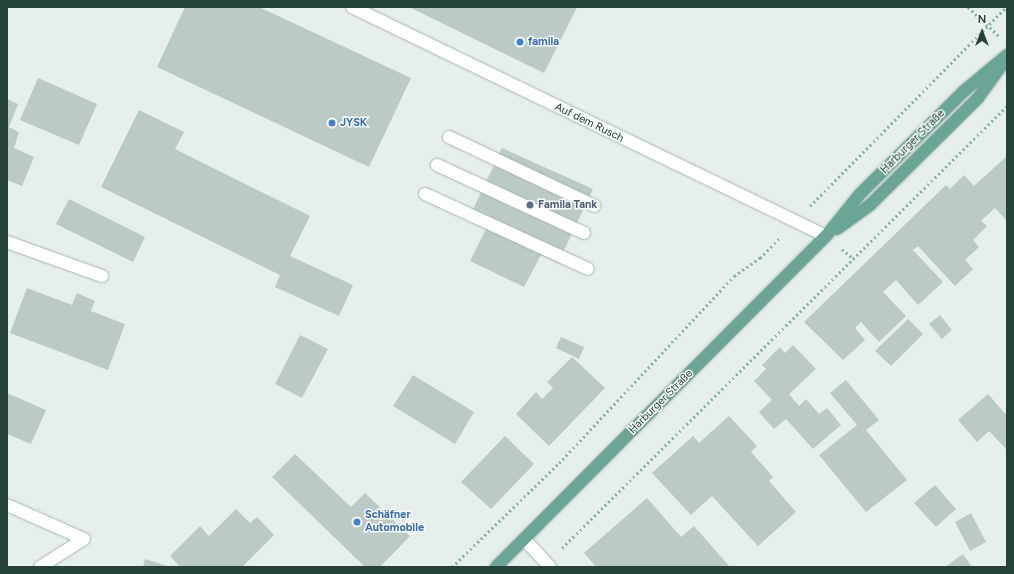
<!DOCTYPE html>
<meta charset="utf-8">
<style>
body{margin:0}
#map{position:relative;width:1014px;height:574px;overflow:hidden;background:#e6efeb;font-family:Figtree,sans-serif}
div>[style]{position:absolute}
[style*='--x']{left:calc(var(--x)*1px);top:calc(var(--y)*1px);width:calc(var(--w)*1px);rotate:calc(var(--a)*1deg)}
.building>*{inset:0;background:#bbcac4}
.path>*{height:2.5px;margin-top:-1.25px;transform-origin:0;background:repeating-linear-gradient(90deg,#86b3a5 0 2px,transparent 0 5px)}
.roads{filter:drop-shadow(0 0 1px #a8b8b2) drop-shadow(0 0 1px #a8b8b2)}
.minor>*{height:12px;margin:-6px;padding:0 6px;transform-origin:6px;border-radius:6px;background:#fff}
.major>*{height:12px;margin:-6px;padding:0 6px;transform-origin:6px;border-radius:6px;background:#6aa596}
.dots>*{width:11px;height:11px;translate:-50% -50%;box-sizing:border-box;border:2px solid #f7fbf9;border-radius:50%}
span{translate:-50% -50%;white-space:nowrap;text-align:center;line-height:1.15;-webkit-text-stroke:3px #f7fbf9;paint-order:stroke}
.shop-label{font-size:11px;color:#366cbe;font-weight:700}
.left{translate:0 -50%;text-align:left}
.street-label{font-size:11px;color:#24423a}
.service-label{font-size:11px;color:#4e5e75;font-weight:700}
.frame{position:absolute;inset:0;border:8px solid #24423a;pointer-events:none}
.north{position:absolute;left:962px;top:12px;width:40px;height:40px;-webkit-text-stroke:3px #f7fbf9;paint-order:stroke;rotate:0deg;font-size:11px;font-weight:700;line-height:16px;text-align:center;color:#24423a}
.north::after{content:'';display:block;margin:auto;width:14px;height:18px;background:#24423a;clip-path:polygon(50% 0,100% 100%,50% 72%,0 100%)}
</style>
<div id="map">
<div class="building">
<div style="clip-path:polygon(185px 7px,259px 7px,411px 78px,369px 167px,157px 67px)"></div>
<div style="clip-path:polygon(409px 7px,577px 7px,544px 73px)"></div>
<div style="clip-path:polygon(38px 78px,97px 104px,79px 145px,20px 120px)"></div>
<div style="clip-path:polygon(7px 99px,18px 104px,9px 127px,19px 132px,14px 148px,34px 157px,22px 186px,7px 180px)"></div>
<div style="clip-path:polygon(139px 110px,184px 132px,175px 149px,310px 216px,290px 256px,353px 285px,339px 316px,275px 287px,280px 275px,101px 187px)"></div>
<div style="clip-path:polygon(502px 148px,593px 189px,558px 263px,541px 255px,524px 287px,470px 261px,486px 229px,468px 220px)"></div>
<div style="clip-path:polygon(1007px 156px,1007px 221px,995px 208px,981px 221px,987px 226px,973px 240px,979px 247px,965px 260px,973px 269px,955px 286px,918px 246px,913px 250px,943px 282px,918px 305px,896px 280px,883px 292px,906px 316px,879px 342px,861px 322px,855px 328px,865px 340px,843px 360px,804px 322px,946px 185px,950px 189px,964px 175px,974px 186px)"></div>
<div style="clip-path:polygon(69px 199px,145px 237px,133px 262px,56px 224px)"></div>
<div style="clip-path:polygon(27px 288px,72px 305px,77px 293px,95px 301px,91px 311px,125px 324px,108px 370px,10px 333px)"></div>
<div style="clip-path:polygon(940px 315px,952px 330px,942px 339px,929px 324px)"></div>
<div style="clip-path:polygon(908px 319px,923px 334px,891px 366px,875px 351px)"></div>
<div style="clip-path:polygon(300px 335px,328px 349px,302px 398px,275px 384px)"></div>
<div style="clip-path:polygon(561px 337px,584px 347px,579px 359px,556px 348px)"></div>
<div style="clip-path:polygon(793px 345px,816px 369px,789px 394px,799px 406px,806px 399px,819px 414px,827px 408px,841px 425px,813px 449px,786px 419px,774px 429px,759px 412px,772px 400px,754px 381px,766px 369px,762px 365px,780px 347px,785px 353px)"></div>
<div style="clip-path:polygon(572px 357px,605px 388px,549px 446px,516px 414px,536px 392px,542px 399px,553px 388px,547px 382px)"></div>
<div style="clip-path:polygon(413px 375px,474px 412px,455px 444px,393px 406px)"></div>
<div style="clip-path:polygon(846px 380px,879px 420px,866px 430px,907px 480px,866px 512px,819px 455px,857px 425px,830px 393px)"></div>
<div style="clip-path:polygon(7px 393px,46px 410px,31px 444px,7px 434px)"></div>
<div style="clip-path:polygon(988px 394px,1007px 416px,1007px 450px,989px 431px,977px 442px,958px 420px)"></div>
<div style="clip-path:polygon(729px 416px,757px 446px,751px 452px,773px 477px,769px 481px,796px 512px,758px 546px,712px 496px,691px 515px,652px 473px,693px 436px,699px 443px)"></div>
<div style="clip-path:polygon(505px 436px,534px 464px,491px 509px,461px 482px)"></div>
<div style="clip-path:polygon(295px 454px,351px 507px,365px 493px,410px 536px,380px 567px,365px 567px,272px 477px)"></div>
<div style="clip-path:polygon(935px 485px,956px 509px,936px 527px,914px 503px)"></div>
<div style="clip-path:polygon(647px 498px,681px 537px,694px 526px,730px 567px,596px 567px,584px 553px)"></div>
<div style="clip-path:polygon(236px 509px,250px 523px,257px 517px,274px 535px,242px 567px,180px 567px,170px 556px,200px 526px,209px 536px)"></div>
<div style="clip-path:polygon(971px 513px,986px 542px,970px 551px,955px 522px)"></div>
<div style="clip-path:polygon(963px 554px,972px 567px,945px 567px)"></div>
<div style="clip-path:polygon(145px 559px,170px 567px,143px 567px)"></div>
</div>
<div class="path">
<div style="--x:968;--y:7;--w:42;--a:43.1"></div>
<div style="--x:810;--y:206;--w:279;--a:-45.4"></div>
<div style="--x:842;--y:249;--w:16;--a:40"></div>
<div style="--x:562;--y:548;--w:627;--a:-44.81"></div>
<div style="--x:452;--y:567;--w:149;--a:-44.2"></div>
<div style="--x:559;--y:463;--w:256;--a:-46.9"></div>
<div style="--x:734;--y:276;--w:32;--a:-35"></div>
<div style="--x:760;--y:258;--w:29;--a:-46"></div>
</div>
<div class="roads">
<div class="minor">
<div style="--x:352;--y:7;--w:526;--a:25.79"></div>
<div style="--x:449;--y:137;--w:161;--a:25.3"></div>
<div style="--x:437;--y:165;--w:162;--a:24.8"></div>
<div style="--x:425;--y:194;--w:179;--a:24.7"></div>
<div style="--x:7;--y:242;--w:101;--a:19.7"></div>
<div style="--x:7;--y:505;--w:84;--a:23.8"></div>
<div style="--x:84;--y:539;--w:52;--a:147.5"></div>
<div style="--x:524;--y:539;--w:38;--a:47"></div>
</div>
<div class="major">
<div style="--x:837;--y:229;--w:41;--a:-36"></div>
<div style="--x:870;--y:205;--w:152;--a:-44.7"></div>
<div style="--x:978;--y:98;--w:41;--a:-54"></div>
<div style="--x:496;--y:567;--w:467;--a:-45.1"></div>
<div style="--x:826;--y:236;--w:54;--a:-51"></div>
<div style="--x:860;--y:194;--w:146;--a:-44.7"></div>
<div style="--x:964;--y:91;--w:56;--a:-39.9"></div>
</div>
</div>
<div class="dots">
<div style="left:520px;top:42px;background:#3f7fe0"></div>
<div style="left:332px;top:123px;background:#3f7fe0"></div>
<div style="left:530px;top:205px;background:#5c6f8a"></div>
<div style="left:357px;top:522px;background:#3f7fe0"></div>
</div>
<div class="shop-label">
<span class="left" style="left:528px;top:42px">famila</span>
<span class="left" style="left:340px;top:123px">JYSK</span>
<span class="left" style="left:365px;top:522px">Schäfner<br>Automobile</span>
</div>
<div class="street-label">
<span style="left:589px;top:123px;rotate:26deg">Auf dem Rusch</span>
<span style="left:913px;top:142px;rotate:-45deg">Harburger Straße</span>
<span style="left:661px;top:402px;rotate:-45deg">Harburger Straße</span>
</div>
<div class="service-label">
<span class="left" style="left:538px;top:205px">Famila Tank</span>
</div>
<div class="frame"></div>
<div class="north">N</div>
</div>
